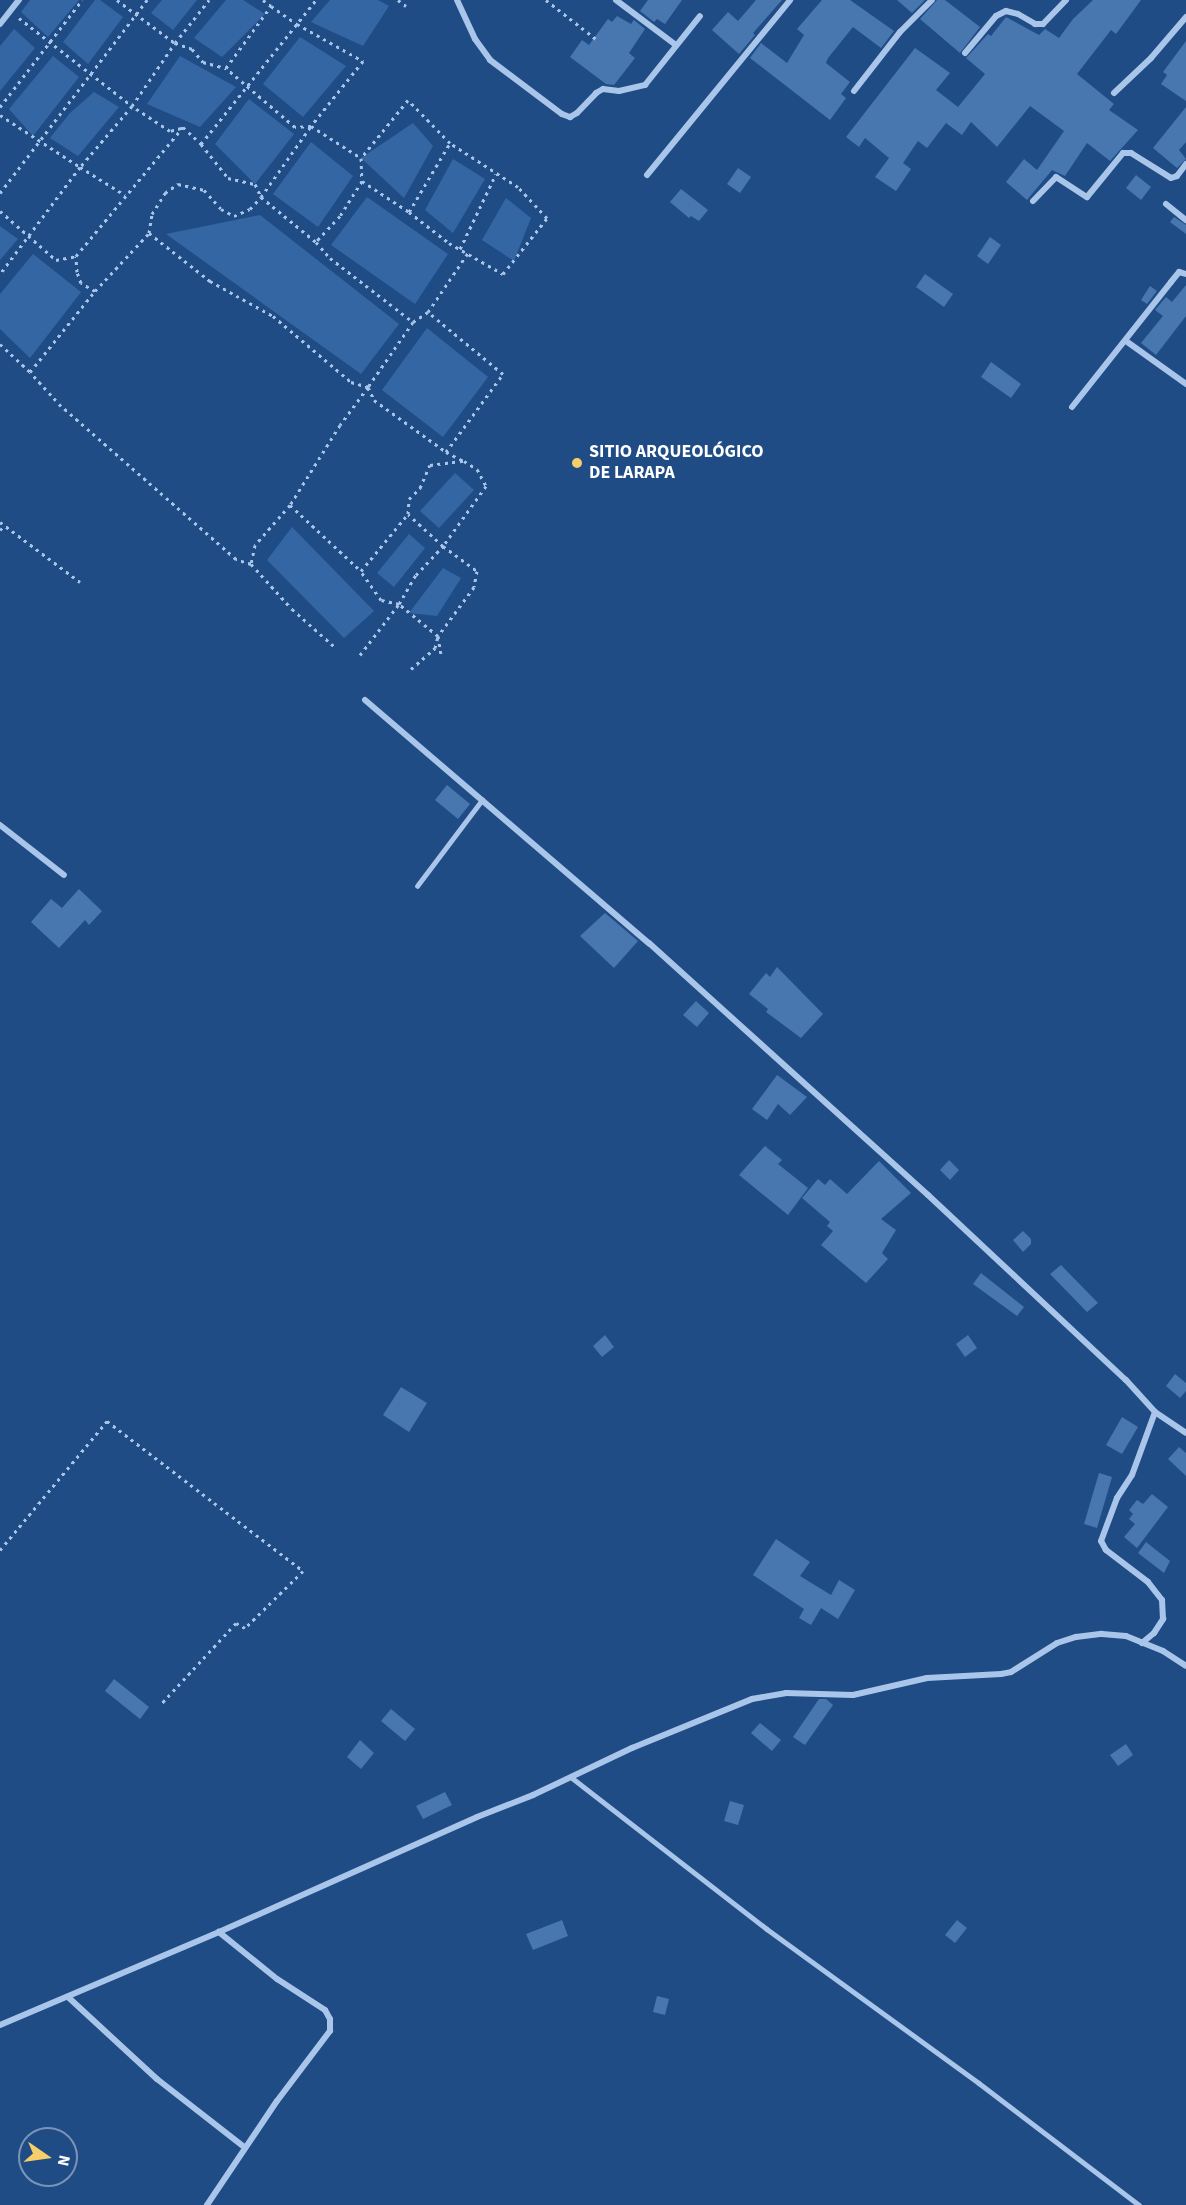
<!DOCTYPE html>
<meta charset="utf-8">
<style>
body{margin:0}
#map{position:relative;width:1186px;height:2205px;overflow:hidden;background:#204c86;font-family:"Source Sans 3",sans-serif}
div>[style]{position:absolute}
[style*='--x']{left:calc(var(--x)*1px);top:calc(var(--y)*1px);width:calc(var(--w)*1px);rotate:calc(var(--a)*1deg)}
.green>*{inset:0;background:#3466a3}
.building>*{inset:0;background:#4876af}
.path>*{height:3px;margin-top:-1.5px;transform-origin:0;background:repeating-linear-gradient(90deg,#a9c6ea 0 3px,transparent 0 7.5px)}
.service>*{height:4.5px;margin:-2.25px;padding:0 2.25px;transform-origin:2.25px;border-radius:2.25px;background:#a9c6ea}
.minor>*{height:6px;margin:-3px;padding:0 3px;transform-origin:3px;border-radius:3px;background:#a9c6ea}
.dots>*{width:16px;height:16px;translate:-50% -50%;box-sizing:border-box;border:3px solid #204c86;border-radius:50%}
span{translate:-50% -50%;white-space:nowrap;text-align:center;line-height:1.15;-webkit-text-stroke:4.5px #204c86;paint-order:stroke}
.poi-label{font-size:18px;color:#fff;font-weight:700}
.left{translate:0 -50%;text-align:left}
.north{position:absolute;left:18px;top:2127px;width:60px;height:60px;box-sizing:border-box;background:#204c86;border:2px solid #7994b6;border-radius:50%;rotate:103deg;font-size:16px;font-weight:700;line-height:24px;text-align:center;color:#fff}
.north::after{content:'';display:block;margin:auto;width:21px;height:27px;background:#f7cf6a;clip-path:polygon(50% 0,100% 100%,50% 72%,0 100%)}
</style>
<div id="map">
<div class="green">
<div style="clip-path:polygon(30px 0,79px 0,48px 37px,21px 12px)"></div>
<div style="clip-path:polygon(95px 0,100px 0,123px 17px,88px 64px,63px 42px)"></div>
<div style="clip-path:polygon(162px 0,197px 0,173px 30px,151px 13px)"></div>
<div style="clip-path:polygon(226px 0,243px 0,265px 14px,222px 57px,194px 38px)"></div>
<div style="clip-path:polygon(330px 0,378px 0,389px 6px,363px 46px,311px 22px)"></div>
<div style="clip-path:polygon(14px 29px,35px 48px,0 91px,0 46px)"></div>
<div style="clip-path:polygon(300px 37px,346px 66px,303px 117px,263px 84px)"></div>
<div style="clip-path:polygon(53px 56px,79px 77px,33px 136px,9px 109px)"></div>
<div style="clip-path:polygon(180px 56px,236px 87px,200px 127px,147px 104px)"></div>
<div style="clip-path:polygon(94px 92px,119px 107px,78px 156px,50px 138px,70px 113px)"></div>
<div style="clip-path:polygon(249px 99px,294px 134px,255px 184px,215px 144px)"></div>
<div style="clip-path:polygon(413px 123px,433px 146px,404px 198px,361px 158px)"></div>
<div style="clip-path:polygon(311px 142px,353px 176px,318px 227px,273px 194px)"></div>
<div style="clip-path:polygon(453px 159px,485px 179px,453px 233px,425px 210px)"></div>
<div style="clip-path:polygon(367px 197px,448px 254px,415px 304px,331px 245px)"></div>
<div style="clip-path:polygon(506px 198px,531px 218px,514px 261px,482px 240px)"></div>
<div style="clip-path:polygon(260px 215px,399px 324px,361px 374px,166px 234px)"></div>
<div style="clip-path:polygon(0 226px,18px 239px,0 260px)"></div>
<div style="clip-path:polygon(33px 254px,81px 292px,30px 358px,0 329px,0 294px)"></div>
<div style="clip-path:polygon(427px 328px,488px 377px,443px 437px,382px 390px)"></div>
<div style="clip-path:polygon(455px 473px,474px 490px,439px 528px,420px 511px)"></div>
<div style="clip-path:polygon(292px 527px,374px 611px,344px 638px,267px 560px)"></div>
<div style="clip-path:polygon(409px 534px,425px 548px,394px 587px,377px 573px)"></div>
<div style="clip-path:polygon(443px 568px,461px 578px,437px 616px,409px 613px)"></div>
</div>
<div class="building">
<div style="clip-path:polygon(648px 0,682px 0,665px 24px,657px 19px,654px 22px,640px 11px)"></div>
<div style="clip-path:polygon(756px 0,782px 0,753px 33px,755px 35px,739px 54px,712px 30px,728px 12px,738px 21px)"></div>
<div style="clip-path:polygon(822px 0,850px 0,894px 31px,881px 48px,853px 27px,828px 58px,826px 63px,850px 82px,841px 94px,846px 98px,830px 120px,750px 58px,761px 43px,787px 63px,804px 35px,797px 29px)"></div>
<div style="clip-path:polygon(897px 0,925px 0,912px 13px)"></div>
<div style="clip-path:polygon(937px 0,945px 0,980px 27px,960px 53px,920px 19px)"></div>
<div style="clip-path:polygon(1093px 0,1141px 0,1116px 34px,1111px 30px,1077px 74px,1114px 104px,1109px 110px,1138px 130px,1110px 161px,1087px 143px,1065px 176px,1052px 170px,1027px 200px,1006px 182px,1024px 159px,1037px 170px,1064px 131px,1030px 106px,997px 147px,971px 122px,962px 135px,946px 123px,927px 148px,918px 141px,903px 163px,911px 169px,896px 191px,875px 177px,889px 158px,865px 138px,859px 147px,846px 137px,915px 48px,950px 73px,936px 90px,958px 107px,985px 74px,966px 58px,988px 34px,991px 36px,1006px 17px,1039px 35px,1045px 29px,1059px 38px,1073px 19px)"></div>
<div style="clip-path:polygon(617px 16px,631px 24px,634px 20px,645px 29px,629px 53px,635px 58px,614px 85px,606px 84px,570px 57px,582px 40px,589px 45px,608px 19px,612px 22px)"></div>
<div style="clip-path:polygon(1186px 41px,1186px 101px,1161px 84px,1167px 75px,1163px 72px)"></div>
<div style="clip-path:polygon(1186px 107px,1186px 142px,1179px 150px,1186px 159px,1177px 168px,1153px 148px)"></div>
<div style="clip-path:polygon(738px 168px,751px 177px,740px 193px,727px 184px)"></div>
<div style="clip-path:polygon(1136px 175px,1151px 187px,1141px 200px,1126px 188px)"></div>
<div style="clip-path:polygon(681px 189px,708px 210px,699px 221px,691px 216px,689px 218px,670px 202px)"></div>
<div style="clip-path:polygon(1174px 217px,1186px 225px,1186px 234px,1170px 222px)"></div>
<div style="clip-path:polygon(990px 237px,1001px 245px,988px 264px,977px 256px)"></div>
<div style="clip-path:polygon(925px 274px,953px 294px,944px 307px,916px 287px)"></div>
<div style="clip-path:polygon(1186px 285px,1186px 316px,1156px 355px,1141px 343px,1163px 316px,1155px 310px,1166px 297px,1172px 302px)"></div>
<div style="clip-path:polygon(1150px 286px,1157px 291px,1147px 304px,1141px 300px)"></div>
<div style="clip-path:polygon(991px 362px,1021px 384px,1011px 398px,981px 377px)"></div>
<div style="clip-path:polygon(447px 785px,470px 804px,458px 819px,435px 800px)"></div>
<div style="clip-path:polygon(79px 889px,102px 911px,89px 925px,85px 920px,59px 948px,31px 922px,51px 899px,62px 908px)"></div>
<div style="clip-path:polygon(605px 913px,638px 941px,614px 968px,580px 936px)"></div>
<div style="clip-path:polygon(777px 967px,823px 1014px,801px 1038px,766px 1012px,768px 1009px,749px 994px,766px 973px,770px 977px)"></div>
<div style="clip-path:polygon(696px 1001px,709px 1013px,697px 1027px,683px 1015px)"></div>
<div style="clip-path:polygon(777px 1075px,807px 1097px,790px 1115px,778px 1104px,767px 1120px,752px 1109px)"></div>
<div style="clip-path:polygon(765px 1146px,782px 1160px,778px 1164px,808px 1188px,788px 1215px,739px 1175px)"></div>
<div style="clip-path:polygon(949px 1160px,959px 1170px,950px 1180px,940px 1170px)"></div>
<div style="clip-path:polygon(879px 1161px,911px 1193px,881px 1219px,896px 1230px,882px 1253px,888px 1259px,866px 1283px,821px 1245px,833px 1231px,827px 1226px,830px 1222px,802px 1198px,818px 1179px,825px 1185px,830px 1179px,847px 1194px)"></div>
<div style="clip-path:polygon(1023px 1231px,1031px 1239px,1031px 1244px,1023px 1252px,1013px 1240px)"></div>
<div style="clip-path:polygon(1061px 1265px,1098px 1303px,1087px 1312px,1050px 1274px)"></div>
<div style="clip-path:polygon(981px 1273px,1024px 1307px,1017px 1316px,973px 1284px)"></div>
<div style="clip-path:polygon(605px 1335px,614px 1347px,602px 1357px,593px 1346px)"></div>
<div style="clip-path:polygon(968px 1335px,977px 1348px,965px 1357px,956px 1344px)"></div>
<div style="clip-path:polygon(1175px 1374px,1186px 1383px,1186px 1391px,1180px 1398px,1166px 1386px)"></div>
<div style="clip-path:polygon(401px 1387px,427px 1403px,409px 1432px,383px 1415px)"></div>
<div style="clip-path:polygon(1122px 1417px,1138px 1427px,1122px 1454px,1106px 1445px)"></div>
<div style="clip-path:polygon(1179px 1447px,1186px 1453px,1186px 1476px,1168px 1459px)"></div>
<div style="clip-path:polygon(1099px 1473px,1112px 1477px,1097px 1528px,1084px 1524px)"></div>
<div style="clip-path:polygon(1152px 1494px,1168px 1507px,1137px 1548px,1124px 1537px,1135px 1524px,1129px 1519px,1133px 1514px,1129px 1510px,1137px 1500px,1143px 1504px)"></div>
<div style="clip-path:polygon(776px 1539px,810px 1562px,800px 1576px,831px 1595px,839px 1580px,855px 1590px,838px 1619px,821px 1608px,811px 1625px,799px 1618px,804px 1609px,753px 1575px)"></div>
<div style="clip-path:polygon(1146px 1542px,1170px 1561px,1164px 1573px,1138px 1553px)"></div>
<div style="clip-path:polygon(114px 1679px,149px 1707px,140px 1719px,105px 1691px)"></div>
<div style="clip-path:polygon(819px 1699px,826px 1699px,833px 1705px,805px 1745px,793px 1737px)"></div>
<div style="clip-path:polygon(391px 1709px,415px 1729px,405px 1741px,381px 1721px)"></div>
<div style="clip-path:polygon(760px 1723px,781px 1740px,772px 1751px,751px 1733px)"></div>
<div style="clip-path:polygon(360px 1740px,374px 1753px,361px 1769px,347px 1757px)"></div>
<div style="clip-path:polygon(1126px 1744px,1133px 1755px,1118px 1766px,1110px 1755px)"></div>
<div style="clip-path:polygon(445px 1792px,452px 1805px,423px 1819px,416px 1806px)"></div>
<div style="clip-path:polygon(730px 1801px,744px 1805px,738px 1825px,724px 1821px)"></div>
<div style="clip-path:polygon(562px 1920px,568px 1936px,533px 1950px,526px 1934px)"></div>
<div style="clip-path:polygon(957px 1920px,967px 1928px,955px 1943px,945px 1935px)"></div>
<div style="clip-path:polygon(657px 1996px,669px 1999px,665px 2015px,653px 2012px)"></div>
</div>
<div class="path">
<div style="--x:117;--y:0;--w:72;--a:36.6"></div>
<div style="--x:175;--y:43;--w:18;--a:19"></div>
<div style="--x:192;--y:49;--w:17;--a:50"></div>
<div style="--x:203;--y:62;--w:24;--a:15"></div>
<div style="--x:263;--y:0;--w:10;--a:37"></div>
<div style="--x:271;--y:6;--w:32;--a:35"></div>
<div style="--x:297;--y:24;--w:76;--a:29.3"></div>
<div style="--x:363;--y:61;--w:83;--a:128.7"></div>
<div style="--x:311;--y:126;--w:16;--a:176"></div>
<div style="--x:295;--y:127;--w:91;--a:-139.5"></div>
<div style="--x:226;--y:68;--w:77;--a:-54"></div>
<div style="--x:398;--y:0;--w:10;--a:37"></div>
<div style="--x:546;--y:0;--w:63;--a:38"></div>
<div style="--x:19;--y:18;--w:143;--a:37.9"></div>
<div style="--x:132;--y:106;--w:80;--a:130.4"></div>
<div style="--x:80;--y:167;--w:53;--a:31.9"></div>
<div style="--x:0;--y:107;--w:135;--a:-52.5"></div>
<div style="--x:0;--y:115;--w:95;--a:33"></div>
<div style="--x:80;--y:167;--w:134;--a:126.8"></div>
<div style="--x:181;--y:128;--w:11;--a:165"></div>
<div style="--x:170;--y:131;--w:45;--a:-146.7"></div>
<div style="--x:132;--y:106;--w:76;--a:-55.7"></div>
<div style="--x:175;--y:43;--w:55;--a:-51.7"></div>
<div style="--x:201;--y:144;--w:43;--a:51.5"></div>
<div style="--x:228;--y:178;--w:28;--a:13"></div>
<div style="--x:255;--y:184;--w:14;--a:65"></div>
<div style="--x:362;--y:181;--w:41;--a:122.2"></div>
<div style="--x:340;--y:216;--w:35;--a:133"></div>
<div style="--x:316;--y:242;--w:21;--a:49"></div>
<div style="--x:330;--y:258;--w:105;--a:37.6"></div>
<div style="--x:413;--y:322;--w:18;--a:-34"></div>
<div style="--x:428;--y:312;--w:71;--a:-55.9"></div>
<div style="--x:0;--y:193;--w:243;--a:-52.7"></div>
<div style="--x:261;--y:197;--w:87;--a:-54.8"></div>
<div style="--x:311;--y:126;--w:59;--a:32.6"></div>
<div style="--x:0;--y:211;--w:74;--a:41.2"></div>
<div style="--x:56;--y:260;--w:20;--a:-11"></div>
<div style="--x:409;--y:212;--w:51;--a:37.8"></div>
<div style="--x:449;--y:243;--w:62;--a:29.9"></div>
<div style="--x:503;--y:274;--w:71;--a:-51.8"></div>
<div style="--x:547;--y:218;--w:42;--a:-133.1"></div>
<div style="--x:518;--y:187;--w:81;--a:-147.1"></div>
<div style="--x:450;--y:143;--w:60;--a:-134.3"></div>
<div style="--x:408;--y:100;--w:75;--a:129"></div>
<div style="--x:361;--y:158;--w:23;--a:88"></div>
<div style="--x:362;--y:181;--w:56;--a:33.4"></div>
<div style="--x:409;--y:212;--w:80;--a:-59.3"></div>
<div style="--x:149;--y:233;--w:78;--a:38.2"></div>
<div style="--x:210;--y:281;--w:72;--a:29.1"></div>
<div style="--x:273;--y:316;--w:102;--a:40.2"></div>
<div style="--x:351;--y:382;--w:18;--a:16"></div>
<div style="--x:368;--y:387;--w:47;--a:126.4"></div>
<div style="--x:340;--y:425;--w:94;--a:122"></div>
<div style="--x:290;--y:505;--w:97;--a:42.9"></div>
<div style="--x:460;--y:249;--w:83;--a:-64.4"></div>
<div style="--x:95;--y:291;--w:16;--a:-150"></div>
<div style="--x:81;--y:283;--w:12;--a:-110"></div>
<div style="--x:77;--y:272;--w:16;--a:-94"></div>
<div style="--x:76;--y:256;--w:168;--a:-50.3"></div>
<div style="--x:183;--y:127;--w:25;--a:43"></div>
<div style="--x:201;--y:144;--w:184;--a:-51.4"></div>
<div style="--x:413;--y:322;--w:79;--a:124.7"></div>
<div style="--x:368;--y:387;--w:14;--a:65"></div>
<div style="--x:374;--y:400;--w:89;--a:35.8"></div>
<div style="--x:446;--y:452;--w:97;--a:-53.8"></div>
<div style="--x:503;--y:374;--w:97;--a:-140.4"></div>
<div style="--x:0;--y:344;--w:41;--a:43"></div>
<div style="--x:446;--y:452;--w:20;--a:27"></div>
<div style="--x:464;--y:461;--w:15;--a:32"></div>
<div style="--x:477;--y:469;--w:19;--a:62"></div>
<div style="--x:486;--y:486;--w:74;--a:125.6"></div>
<div style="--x:443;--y:546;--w:47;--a:-137.6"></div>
<div style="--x:408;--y:514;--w:15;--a:-86"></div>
<div style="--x:409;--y:499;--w:16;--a:-45"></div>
<div style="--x:420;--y:488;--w:25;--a:-67"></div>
<div style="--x:430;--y:465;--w:34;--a:-7"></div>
<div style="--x:290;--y:505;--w:53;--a:131.2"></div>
<div style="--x:255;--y:545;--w:19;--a:102"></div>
<div style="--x:251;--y:564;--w:61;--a:47.7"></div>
<div style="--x:292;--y:609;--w:57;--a:41.5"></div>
<div style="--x:0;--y:522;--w:100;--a:36.9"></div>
<div style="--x:0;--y:530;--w:7;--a:-45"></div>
<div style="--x:251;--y:564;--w:16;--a:-162"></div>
<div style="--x:236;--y:559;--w:232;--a:-138.8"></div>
<div style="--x:61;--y:406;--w:46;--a:-132.4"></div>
<div style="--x:30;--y:372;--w:104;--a:-51.3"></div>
<div style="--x:95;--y:291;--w:79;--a:-47"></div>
<div style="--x:149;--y:233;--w:19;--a:-81"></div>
<div style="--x:152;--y:214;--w:25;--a:-58"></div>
<div style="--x:165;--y:193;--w:16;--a:-35"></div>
<div style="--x:178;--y:184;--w:27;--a:13"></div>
<div style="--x:204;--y:190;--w:25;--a:48"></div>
<div style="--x:221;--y:209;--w:15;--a:28"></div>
<div style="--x:234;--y:216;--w:17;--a:-24"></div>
<div style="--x:250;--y:209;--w:16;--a:-47"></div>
<div style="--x:261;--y:197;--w:71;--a:39.3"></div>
<div style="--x:360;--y:655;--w:64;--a:-52.6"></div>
<div style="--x:399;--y:604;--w:18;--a:-167"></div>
<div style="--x:381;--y:600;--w:35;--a:-125"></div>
<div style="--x:361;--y:571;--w:74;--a:-50.5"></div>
<div style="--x:411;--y:669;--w:32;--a:-41"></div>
<div style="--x:435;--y:648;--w:12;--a:-76"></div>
<div style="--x:438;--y:636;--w:50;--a:-140.6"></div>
<div style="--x:399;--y:604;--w:34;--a:-60"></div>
<div style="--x:416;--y:575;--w:40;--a:-47"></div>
<div style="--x:443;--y:546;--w:42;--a:36.3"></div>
<div style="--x:477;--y:571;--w:16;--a:101"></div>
<div style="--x:474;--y:587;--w:61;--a:126.3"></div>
<div style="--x:438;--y:636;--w:19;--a:81"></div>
<div style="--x:0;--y:1550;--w:168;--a:-50.3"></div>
<div style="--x:107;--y:1421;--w:247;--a:37.4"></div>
<div style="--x:303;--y:1571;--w:81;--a:135.5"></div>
<div style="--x:245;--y:1628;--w:10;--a:-151"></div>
<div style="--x:236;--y:1623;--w:109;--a:132.8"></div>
</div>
<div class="service">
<div style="--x:417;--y:886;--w:108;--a:-52.9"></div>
<div style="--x:571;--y:1777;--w:248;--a:37.8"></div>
<div style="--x:767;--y:1929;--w:262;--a:36"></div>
<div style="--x:979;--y:2083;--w:201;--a:37.3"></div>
</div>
<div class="minor">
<div style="--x:457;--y:0;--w:43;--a:65.2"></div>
<div style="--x:475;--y:39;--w:26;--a:54"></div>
<div style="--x:490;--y:60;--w:90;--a:36.9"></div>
<div style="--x:562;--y:114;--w:9;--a:21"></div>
<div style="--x:570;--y:117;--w:8;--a:-30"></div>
<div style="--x:577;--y:113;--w:28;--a:-46"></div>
<div style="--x:596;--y:93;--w:8;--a:-30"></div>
<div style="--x:603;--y:89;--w:16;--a:7"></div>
<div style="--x:619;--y:91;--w:27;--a:-13"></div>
<div style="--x:645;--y:85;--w:88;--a:-51.4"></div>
<div style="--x:616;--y:0;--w:75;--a:36.9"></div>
<div style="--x:0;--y:24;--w:31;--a:-52"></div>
<div style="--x:965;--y:53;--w:48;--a:-50"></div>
<div style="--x:996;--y:16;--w:11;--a:-27"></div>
<div style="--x:1006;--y:11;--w:12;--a:14"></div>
<div style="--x:1018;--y:14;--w:20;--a:30"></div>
<div style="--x:1035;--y:24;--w:8;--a:0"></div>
<div style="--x:1043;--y:24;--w:33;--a:-46"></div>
<div style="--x:854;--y:91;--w:75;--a:-52.1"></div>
<div style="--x:900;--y:32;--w:45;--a:-45"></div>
<div style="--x:1114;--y:93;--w:51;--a:-43.4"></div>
<div style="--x:1151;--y:58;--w:54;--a:-49.5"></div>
<div style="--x:647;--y:175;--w:226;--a:-50.7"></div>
<div style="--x:1033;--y:201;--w:33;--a:-46"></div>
<div style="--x:1056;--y:177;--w:37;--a:33"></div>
<div style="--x:1087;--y:197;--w:57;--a:-50.7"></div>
<div style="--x:1123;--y:153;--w:8;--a:0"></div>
<div style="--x:1131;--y:153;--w:47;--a:32"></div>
<div style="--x:1171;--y:178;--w:6;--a:-18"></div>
<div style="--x:1177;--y:176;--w:15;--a:-53"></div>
<div style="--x:1166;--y:204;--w:26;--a:39"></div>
<div style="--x:1126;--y:341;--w:74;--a:35.6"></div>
<div style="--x:1072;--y:407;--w:159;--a:-51.6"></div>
<div style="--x:1171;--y:282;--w:13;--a:-51"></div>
<div style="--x:1179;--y:272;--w:7;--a:16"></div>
<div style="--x:365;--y:700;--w:374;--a:40.6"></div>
<div style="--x:649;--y:943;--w:376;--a:42.1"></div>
<div style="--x:928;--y:1195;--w:271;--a:43.1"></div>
<div style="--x:1126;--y:1380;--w:43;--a:47.8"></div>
<div style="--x:1155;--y:1412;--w:37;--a:34"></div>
<div style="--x:0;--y:825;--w:81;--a:38"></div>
<div style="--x:1142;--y:1643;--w:16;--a:-40"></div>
<div style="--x:1154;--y:1633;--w:17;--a:-57"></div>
<div style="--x:1163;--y:1619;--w:19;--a:-93"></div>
<div style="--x:1162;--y:1600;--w:23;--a:-128"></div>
<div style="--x:1148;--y:1582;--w:53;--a:-142.7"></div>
<div style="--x:1106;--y:1550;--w:10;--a:-119"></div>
<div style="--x:1101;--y:1541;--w:46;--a:-69.6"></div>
<div style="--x:1117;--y:1498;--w:27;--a:-57"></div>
<div style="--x:1132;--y:1475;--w:67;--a:-69.9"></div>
<div style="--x:68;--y:1997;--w:121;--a:42.7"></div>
<div style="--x:157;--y:2079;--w:110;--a:38"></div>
<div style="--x:0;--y:2025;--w:238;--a:-23"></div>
<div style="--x:219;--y:1932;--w:282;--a:-24"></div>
<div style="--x:477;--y:1817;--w:60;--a:-21.4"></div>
<div style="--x:533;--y:1795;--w:110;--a:-25.4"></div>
<div style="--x:632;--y:1748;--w:130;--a:-22.2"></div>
<div style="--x:752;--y:1699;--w:35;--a:-10"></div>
<div style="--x:786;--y:1693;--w:67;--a:1.7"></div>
<div style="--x:853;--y:1695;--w:76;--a:-12.9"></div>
<div style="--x:927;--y:1678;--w:74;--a:-3.1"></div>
<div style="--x:1001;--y:1674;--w:10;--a:-11"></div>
<div style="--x:1011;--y:1672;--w:54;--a:-32.2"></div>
<div style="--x:1057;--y:1643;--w:20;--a:-18"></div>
<div style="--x:1076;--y:1637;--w:26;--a:-7"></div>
<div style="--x:1102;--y:1634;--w:24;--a:5"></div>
<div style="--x:1126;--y:1636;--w:40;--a:22"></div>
<div style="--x:1163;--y:1651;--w:27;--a:33"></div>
<div style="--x:207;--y:2205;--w:125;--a:-56.1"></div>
<div style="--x:277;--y:2101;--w:88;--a:-52.9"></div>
<div style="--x:330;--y:2031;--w:12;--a:-90"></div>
<div style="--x:330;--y:2019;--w:10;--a:-119"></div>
<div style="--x:325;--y:2010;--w:57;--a:-147.1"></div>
<div style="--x:277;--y:1979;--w:75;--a:-141"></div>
</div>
<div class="dots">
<div style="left:577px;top:463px;background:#f7cf6a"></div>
</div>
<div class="poi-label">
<span class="left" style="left:589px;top:463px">SITIO ARQUEOLÓGICO<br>DE LARAPA</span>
</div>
<div class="north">N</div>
</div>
